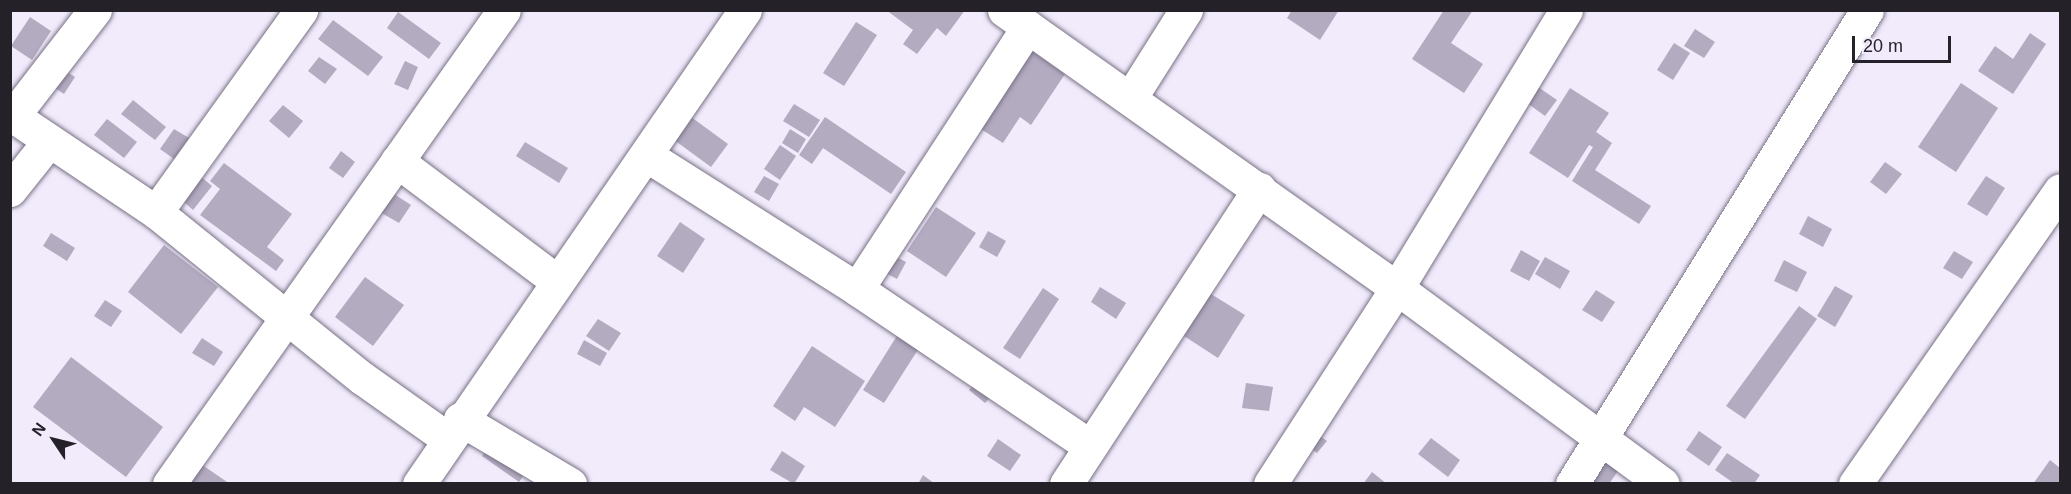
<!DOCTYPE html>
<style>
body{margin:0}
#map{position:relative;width:2071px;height:494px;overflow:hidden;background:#f1ebfc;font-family:Arial,sans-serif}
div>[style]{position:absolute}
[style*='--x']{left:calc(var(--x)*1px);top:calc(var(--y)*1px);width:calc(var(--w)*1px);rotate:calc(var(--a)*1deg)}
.building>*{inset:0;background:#b3abc0}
.roads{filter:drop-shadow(0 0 2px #787184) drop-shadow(0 0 2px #787184)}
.street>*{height:33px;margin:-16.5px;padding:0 16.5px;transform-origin:16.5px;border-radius:16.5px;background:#fff}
span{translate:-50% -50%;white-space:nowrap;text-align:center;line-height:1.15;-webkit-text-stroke:4.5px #f1ebfc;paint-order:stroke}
.frame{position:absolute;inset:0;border:12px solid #242129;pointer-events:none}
.north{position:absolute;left:24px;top:410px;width:60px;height:60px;-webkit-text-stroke:4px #f1ebfc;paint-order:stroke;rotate:305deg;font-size:16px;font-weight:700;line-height:24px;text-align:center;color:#242129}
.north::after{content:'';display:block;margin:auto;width:21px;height:27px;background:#242129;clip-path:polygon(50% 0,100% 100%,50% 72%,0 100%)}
.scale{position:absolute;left:1852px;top:36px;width:99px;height:27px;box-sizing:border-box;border:3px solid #242129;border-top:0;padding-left:8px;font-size:18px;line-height:21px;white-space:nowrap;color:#242129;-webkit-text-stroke:4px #f1ebfc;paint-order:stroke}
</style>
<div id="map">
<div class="building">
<div style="clip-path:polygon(886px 10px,965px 10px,946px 36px,937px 28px,917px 54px,903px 44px,913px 30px)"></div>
<div style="clip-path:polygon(1292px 10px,1339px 10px,1320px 40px,1287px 18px)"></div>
<div style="clip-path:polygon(1444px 10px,1473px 10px,1451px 43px,1483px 64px,1464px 93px,1412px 59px)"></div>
<div style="clip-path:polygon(398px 12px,441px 43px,429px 59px,387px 28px)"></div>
<div style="clip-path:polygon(30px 17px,51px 31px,32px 60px,11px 46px)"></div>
<div style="clip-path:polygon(333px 20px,383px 57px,368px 76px,318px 39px)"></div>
<div style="clip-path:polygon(856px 22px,877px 35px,844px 86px,823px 73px)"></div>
<div style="clip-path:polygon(1695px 29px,1715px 42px,1704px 58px,1684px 46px)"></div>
<div style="clip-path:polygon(2030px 33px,2046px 44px,2013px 94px,1978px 71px,1995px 46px,2013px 59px)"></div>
<div style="clip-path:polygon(1674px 43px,1690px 53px,1673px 80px,1657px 70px)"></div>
<div style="clip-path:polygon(1027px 48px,1065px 74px,1031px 125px,1020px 117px,1003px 143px,976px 126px)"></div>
<div style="clip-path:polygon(319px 57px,337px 69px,325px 84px,308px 71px)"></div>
<div style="clip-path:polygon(405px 61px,418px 67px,408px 90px,394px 84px)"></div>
<div style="clip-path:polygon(55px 64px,75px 77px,64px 94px,44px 81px)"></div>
<div style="clip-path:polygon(1961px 83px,1998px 108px,1956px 172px,1918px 147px)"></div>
<div style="clip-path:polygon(1538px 87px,1557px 100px,1545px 116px,1527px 103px)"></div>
<div style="clip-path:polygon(1570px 88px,1609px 113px,1596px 132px,1612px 143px,1595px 170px,1651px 206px,1639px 224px,1572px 181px,1593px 147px,1589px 145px,1568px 178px,1529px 153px)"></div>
<div style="clip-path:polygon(133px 100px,166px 127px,155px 140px,121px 114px)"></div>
<div style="clip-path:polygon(794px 104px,820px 120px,809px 137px,783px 121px)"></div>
<div style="clip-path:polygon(283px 105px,303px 121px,289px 138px,269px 121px)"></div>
<div style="clip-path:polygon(687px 114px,728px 144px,711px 167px,670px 137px)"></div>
<div style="clip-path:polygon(825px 117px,906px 172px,891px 194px,823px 148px,812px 164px,799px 155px)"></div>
<div style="clip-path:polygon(107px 119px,137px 142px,124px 158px,94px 135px)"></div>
<div style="clip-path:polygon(174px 129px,189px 138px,174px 159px,160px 149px)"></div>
<div style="clip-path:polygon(790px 129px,806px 139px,798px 153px,782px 143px)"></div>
<div style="clip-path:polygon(525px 142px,568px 168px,559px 183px,516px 156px)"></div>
<div style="clip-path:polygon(780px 145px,796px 156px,780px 180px,764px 169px)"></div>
<div style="clip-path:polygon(341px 151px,355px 162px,343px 178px,329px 168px)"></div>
<div style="clip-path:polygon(1885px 162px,1902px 174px,1886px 194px,1870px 182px)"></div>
<div style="clip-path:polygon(224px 163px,292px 214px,267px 247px,284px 260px,276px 271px,200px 215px,220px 189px,210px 181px)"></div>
<div style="clip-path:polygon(194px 171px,212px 186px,193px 210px,175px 194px)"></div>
<div style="clip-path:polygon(764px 176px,779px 184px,769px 201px,754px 192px)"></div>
<div style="clip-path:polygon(1986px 176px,2005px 188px,1987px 216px,1967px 204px)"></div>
<div style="clip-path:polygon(391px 192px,411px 205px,399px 223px,378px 211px)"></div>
<div style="clip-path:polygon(936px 207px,976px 233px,946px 277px,907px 251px)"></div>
<div style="clip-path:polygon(1808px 216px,1832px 229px,1823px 247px,1799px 234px)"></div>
<div style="clip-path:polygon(680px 222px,705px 239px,683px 273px,657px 256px)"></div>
<div style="clip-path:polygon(988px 231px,1006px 241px,997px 257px,979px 247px)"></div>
<div style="clip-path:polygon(51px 233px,75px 248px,67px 261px,43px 246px)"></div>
<div style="clip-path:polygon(164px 245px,218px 287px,181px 334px,128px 292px)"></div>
<div style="clip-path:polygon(1521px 250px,1540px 261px,1529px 281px,1510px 271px)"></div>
<div style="clip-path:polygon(1954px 251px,1973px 262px,1962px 279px,1943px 268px)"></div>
<div style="clip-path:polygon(887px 252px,906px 262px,897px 279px,878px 269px)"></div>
<div style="clip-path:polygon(1545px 257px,1570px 271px,1560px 289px,1535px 274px)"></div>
<div style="clip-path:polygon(1784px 260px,1807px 272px,1797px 292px,1774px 281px)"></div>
<div style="clip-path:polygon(365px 277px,404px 305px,373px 346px,335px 317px)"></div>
<div style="clip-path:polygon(1835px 286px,1853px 296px,1835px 327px,1817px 316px)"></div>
<div style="clip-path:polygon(1100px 287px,1126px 303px,1116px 319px,1091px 302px)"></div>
<div style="clip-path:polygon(1043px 288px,1059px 299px,1020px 359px,1003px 348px)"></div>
<div style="clip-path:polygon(1596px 290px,1615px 302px,1602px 322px,1582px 310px)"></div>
<div style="clip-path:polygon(1211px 294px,1245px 315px,1218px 358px,1184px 336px)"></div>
<div style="clip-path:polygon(105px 300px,122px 311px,111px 327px,94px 316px)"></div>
<div style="clip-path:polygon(1799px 306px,1817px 319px,1745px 419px,1726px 406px)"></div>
<div style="clip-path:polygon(598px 319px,621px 333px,609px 351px,586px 336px)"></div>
<div style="clip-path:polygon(905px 323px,926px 337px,884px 403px,863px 390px)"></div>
<div style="clip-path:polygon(202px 338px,223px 352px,214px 366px,192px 353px)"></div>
<div style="clip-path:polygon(584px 340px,607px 353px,600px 366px,577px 354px)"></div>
<div style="clip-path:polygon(812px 346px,865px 381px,835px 427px,804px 407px,795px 421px,773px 406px)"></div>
<div style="clip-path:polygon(71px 357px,163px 427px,126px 477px,33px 407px)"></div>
<div style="clip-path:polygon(984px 372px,1001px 386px,985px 403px,969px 390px)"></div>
<div style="clip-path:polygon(1246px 383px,1273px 387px,1269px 411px,1242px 408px)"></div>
<div style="clip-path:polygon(1310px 428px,1327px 441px,1317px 453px,1300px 441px)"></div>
<div style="clip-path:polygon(1699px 431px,1722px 447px,1709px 466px,1686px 450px)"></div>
<div style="clip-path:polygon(496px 436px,533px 462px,519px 482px,482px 456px)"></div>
<div style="clip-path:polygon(1431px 438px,1460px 460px,1448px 477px,1418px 454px)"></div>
<div style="clip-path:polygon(998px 439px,1021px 455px,1010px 471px,987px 456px)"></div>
<div style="clip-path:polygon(782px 451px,805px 466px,794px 484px,770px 470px)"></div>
<div style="clip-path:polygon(1727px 453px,1760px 475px,1754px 484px,1735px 484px,1715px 470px)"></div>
<div style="clip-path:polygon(1597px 458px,1618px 471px,1609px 484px,1581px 484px)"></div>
<div style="clip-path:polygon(2050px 460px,2060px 468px,2060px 484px,2033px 484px)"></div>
<div style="clip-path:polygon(201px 464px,230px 484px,188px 484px)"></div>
<div style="clip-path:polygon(1372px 472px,1387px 484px,1363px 484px)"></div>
<div style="clip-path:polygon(923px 475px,935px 484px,918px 484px)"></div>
</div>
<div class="roads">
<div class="street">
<div style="--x:1004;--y:10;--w:481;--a:35.3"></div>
<div style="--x:1397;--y:288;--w:330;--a:36.4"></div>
<div style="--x:1131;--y:97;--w:103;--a:-57.7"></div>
<div style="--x:10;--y:114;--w:176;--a:33.9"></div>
<div style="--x:156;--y:212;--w:265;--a:38.9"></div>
<div style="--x:362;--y:378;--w:105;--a:35.3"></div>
<div style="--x:13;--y:116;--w:134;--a:-52.3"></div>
<div style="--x:646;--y:155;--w:250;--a:32.4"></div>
<div style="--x:857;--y:289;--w:279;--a:34"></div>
<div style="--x:397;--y:161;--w:200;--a:36.9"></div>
<div style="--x:10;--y:190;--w:63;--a:-51.5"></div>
<div style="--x:156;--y:212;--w:249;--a:-54.3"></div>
<div style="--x:857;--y:289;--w:313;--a:-56.9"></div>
<div style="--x:460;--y:419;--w:128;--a:30.6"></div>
<div style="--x:169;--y:484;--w:580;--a:-54.75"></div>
<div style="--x:419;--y:484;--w:575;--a:-55.48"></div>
<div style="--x:1066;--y:484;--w:353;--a:-56.8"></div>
<div style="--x:1270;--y:484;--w:234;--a:-57.1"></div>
<div style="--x:1397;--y:288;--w:325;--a:-58.7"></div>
<div style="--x:1572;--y:484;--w:558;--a:-58.1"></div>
<div style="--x:1855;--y:484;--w:358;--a:-55.1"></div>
</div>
</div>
<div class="frame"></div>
<div class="north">N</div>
<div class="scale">20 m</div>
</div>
